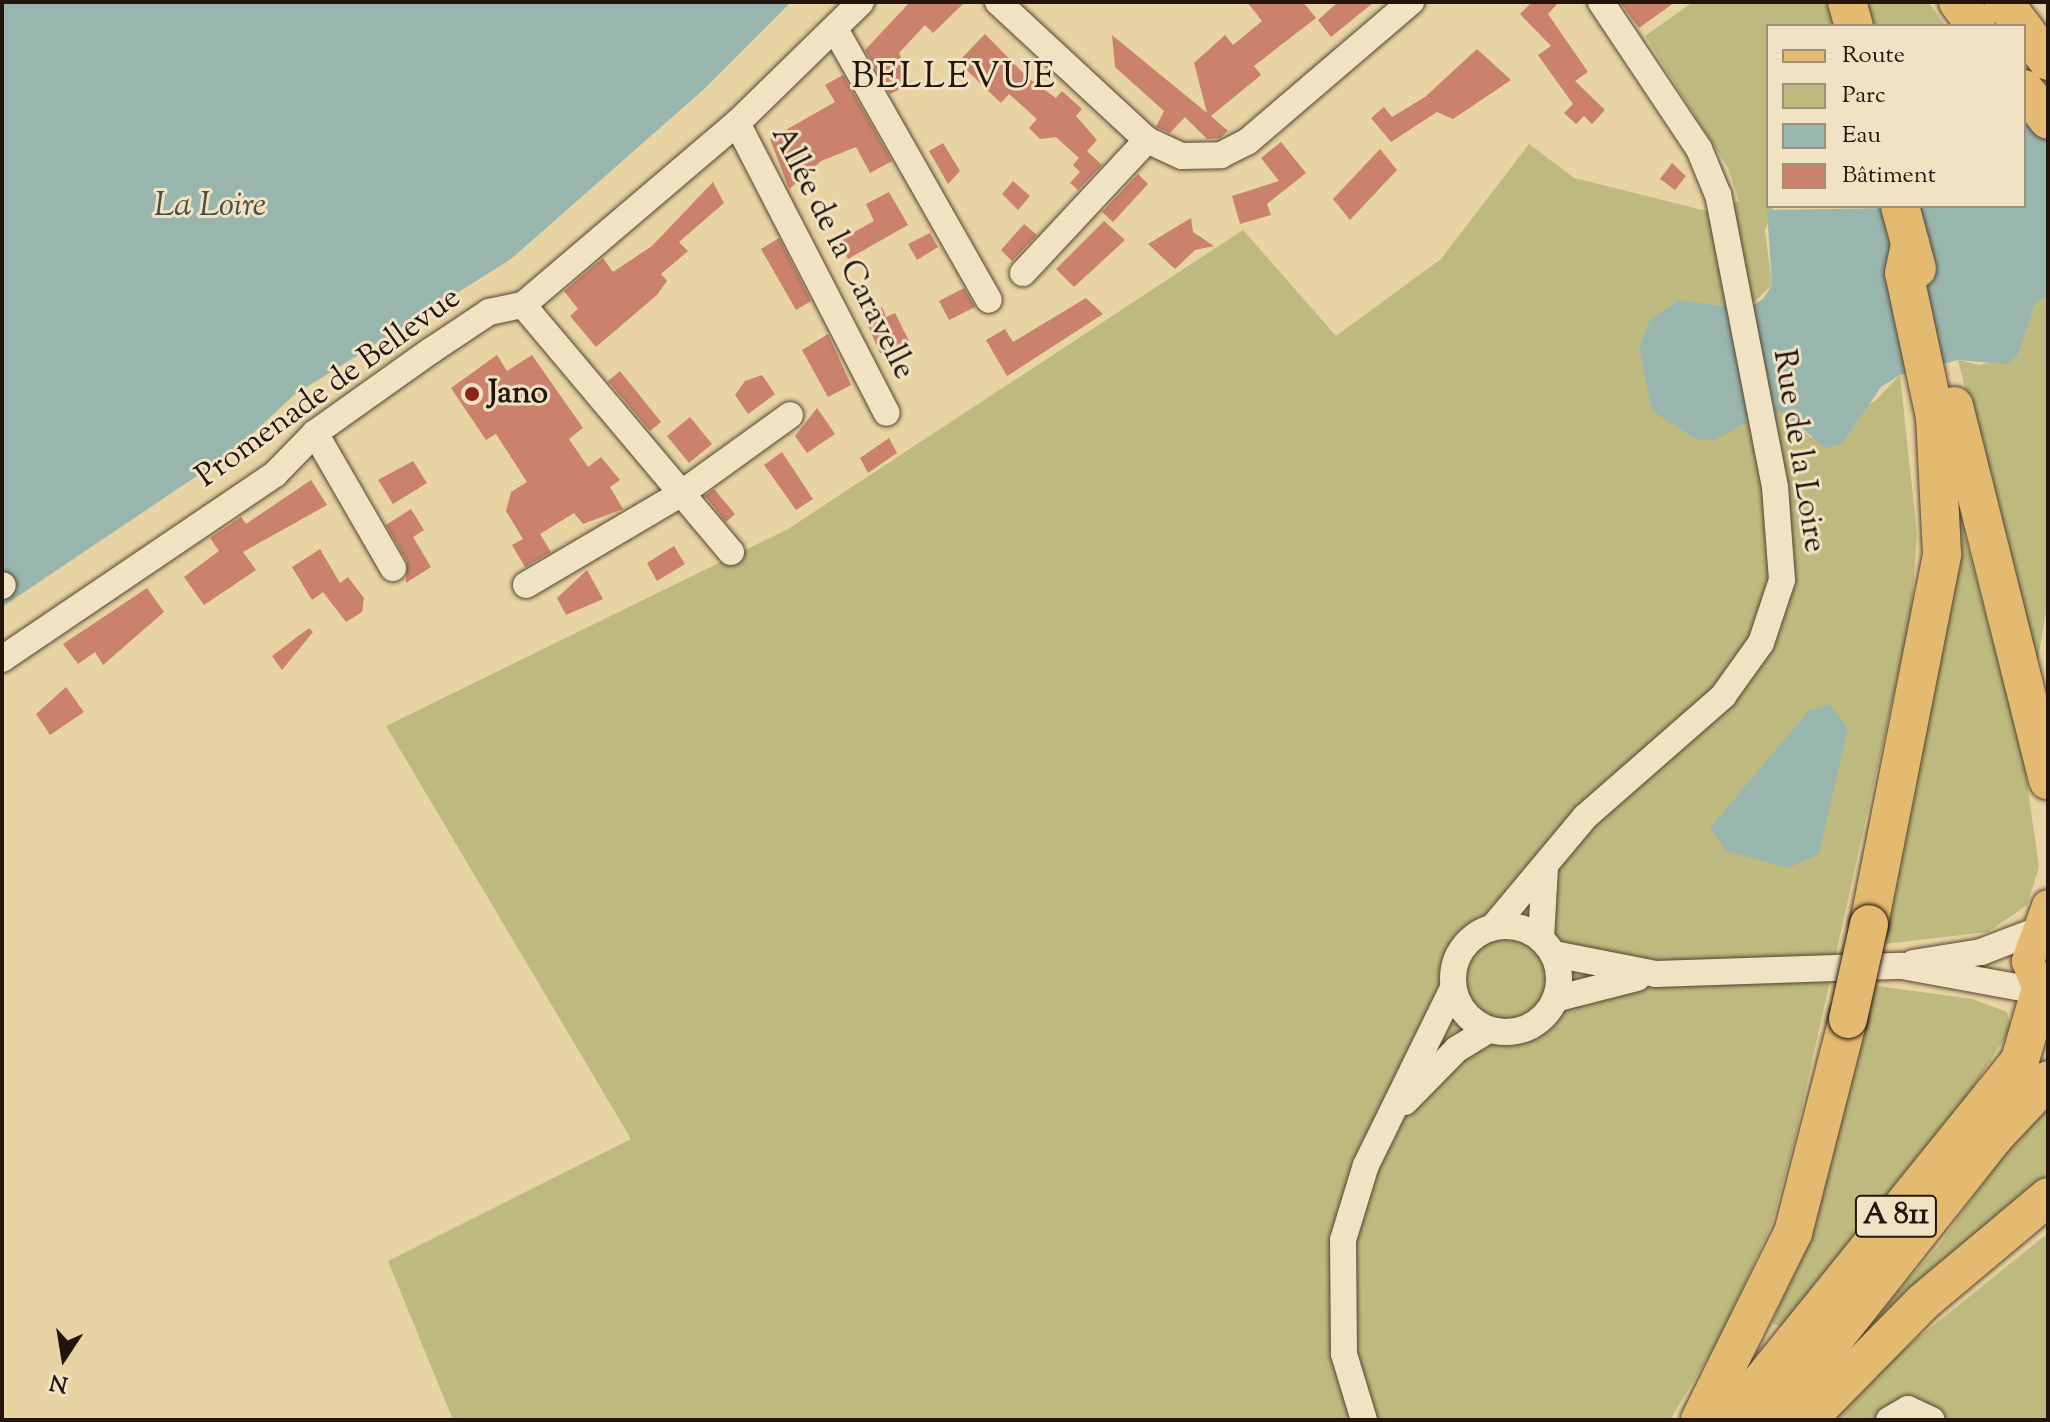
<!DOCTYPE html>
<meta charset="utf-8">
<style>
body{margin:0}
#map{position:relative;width:2050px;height:1422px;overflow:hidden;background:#e8d3a2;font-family:"Sorts Mill Goudy",serif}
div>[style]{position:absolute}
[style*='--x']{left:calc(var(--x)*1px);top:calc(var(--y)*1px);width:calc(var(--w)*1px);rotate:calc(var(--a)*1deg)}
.green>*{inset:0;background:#beba7f}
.water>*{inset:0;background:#98b6ad}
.building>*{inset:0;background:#ca826c}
.roads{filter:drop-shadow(0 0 2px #544432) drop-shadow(0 0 2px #544432)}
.minor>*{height:26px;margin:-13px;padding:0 13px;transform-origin:13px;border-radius:13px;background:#f0e2c3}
.minor>.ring{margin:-13px;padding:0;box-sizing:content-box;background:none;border:26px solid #f0e2c3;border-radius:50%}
.major>*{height:32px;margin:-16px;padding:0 16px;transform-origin:16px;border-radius:16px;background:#e4ba71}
.highway>*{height:38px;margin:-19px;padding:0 19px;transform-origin:19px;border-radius:19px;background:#e4ba71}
.bridges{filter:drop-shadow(0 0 2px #23140c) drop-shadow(0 0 2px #23140c)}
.highway-bridge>*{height:38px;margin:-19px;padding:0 19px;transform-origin:19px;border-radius:19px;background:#e4ba71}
.dots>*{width:22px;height:22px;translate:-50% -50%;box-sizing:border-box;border:4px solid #f0e2c3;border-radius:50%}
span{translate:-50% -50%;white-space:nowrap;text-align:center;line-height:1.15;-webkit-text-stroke:6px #f0e2c3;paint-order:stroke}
.shield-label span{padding:2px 6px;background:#f0e2c3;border:2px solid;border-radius:6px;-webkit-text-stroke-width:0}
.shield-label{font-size:30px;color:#23140c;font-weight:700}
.street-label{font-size:32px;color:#23140c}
.poi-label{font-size:32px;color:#23140c;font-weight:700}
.left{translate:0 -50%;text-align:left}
.water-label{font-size:34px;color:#4c4d44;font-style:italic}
.quarter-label{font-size:36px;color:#23140c;letter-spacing:2px}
.frame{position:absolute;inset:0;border:4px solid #23140c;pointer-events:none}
.legend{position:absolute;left:1766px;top:24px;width:260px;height:184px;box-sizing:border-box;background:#f0e2c3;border:2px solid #9e907a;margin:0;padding:10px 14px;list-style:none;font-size:24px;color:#23140c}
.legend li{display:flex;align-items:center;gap:16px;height:40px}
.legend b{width:40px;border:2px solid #9e907a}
.north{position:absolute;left:24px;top:1318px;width:80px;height:80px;-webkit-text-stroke:6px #f0e2c3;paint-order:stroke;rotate:192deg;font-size:22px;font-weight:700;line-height:32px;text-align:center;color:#23140c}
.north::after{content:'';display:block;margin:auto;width:28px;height:36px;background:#23140c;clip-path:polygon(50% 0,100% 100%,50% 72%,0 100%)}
</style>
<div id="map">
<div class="green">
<div style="clip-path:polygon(1693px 2px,1928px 2px,1946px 26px,1768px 26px,1768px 206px,1774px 206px,1765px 230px,1772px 285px,1747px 309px,1690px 302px,1729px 429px,1766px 412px,1784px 412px,1811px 438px,1875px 401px,1900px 375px,1917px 534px,1911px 616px,1795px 1138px,1772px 1223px,1720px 1337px,1670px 1420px,453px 1420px,388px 1261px,631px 1139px,386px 726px,788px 529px,1243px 230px,1336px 336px,1441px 259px,1529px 144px,1574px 178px,1706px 211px,1739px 201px,1728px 168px,1645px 36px)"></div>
<div style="clip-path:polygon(2048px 296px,2048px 600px,2036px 671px,1958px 360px,1979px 365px,2018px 355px,2035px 303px)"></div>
<div style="clip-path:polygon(1959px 515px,2023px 754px,2039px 867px,2027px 905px,1988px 932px,1884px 944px,1952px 594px)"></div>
<div style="clip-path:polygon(1870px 985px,1972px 999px,2007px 1012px,2011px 1028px,1949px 1125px,1783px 1326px,1772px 1324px,1815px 1216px)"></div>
<div style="clip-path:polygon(2048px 1103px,2048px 1175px,1851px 1344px,1939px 1245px,2027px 1121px)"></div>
<div style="clip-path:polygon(2048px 1233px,2048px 1420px,1833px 1420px,1893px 1358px)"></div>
</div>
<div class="water">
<div style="clip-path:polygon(2px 2px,791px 2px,703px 90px,511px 259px,294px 395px,234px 451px,2px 607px)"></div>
<div style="clip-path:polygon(2048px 105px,2048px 296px,2035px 303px,2018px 355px,2007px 364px,1958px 360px,1900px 375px,1881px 387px,1842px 444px,1825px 448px,1783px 412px,1766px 412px,1715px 440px,1697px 440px,1652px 411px,1639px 348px,1650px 320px,1678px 300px,1747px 309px,1763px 299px,1772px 285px,1767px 210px,2024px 206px,2024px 110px)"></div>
<div style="clip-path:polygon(1830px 705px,1848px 728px,1819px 854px,1788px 868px,1726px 851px,1710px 828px,1809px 710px)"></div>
</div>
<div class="building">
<div style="clip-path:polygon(910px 2px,965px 2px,933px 33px,925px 25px,899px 53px,911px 83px,890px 94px,865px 50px)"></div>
<div style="clip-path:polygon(1247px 2px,1303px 2px,1316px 18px,1254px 66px,1261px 75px,1211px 116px,1228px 131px,1220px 138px,1207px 139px,1185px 117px,1170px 133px,1156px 127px,1164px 111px,1115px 67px,1112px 35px,1207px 113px,1194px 63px,1225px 35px,1233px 45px,1262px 21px)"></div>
<div style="clip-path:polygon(1338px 2px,1374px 2px,1331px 37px,1318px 20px)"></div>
<div style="clip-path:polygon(1532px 2px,1559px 2px,1548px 14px,1588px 72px,1575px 81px,1605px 110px,1592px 124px,1584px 116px,1576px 124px,1564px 113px,1573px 104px,1538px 55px,1551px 46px,1520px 14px)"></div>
<div style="clip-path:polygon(1620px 2px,1675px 2px,1639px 28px)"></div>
<div style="clip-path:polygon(985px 34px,1028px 78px,1056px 98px,1062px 91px,1082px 109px,1076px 116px,1097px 140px,1087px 151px,1102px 165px,1078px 190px,1070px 183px,1080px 172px,1073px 165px,1079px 158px,1056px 137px,1040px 139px,1029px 128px,1037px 119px,1009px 94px,1001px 103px,958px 62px)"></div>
<div style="clip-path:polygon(1477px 49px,1511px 80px,1453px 119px,1437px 112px,1391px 142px,1371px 118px,1384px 107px,1392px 117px,1425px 97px)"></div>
<div style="clip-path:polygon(843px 75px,892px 161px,870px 173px,856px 147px,821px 161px,789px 189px,770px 139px,835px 102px,825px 85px)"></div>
<div style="clip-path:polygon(1281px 142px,1306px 173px,1267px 204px,1271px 215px,1240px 224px,1232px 196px,1279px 181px,1261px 158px)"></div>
<div style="clip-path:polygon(943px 143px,960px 171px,948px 184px,929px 151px)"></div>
<div style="clip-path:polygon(1380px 149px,1397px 170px,1350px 220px,1333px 199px)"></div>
<div style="clip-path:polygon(1672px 163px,1686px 176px,1675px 190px,1660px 179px)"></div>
<div style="clip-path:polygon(1138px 174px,1148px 184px,1113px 222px,1102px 212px)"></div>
<div style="clip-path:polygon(1013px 181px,1030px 196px,1018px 210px,1002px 194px)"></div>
<div style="clip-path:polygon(713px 182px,724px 203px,679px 242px,688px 251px,661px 274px,667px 281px,657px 295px,596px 347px,570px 316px,578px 309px,564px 291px,603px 258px,613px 272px,652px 246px)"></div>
<div style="clip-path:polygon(889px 192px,908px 225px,848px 259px,838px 241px,874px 221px,866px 204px)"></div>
<div style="clip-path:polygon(1191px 218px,1193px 232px,1214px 246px,1195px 250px,1175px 269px,1148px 244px)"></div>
<div style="clip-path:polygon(1104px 221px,1125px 240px,1074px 287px,1056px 269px)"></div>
<div style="clip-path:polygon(1024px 224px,1037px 235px,1012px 261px,1001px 250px)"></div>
<div style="clip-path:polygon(930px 233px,938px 247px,917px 260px,908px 244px)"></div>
<div style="clip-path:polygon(779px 238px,811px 301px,796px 310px,761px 249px)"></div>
<div style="clip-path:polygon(964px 288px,975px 307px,949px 320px,939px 301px)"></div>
<div style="clip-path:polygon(1086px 298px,1103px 314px,1007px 376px,986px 340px,1005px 329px,1013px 342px)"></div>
<div style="clip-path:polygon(882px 307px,886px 317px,895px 313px,909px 341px,887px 353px,880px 353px,864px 317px)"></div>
<div style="clip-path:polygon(828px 334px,851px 385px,828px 397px,802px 350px)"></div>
<div style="clip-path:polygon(497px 355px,507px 371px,532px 355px,583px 428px,569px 439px,588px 467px,601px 457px,620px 480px,610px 487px,623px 509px,583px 524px,574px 513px,540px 534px,551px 552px,525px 567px,512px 545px,523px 539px,506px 511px,511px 492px,527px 482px,496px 434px,486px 440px,451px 388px)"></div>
<div style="clip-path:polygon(620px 371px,661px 422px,650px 431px,608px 381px)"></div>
<div style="clip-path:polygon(762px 375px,775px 394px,748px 414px,735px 395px,745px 381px)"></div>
<div style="clip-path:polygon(817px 408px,835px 434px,807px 453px,795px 436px)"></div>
<div style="clip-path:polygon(690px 417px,712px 444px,689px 463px,667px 436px)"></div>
<div style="clip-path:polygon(889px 438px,897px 453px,868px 473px,860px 458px)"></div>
<div style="clip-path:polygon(782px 452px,813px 499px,796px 510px,764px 465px)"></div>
<div style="clip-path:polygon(413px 461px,427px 483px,393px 504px,378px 480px)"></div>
<div style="clip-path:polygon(311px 480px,327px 505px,243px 552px,256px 570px,204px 605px,184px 577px,219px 551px,210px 538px,241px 517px,246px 524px)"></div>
<div style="clip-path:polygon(714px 489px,735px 514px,726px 522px,705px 496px)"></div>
<div style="clip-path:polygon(411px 509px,424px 530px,413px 537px,431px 567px,406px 583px,407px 561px,386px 525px)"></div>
<div style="clip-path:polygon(674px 546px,685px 564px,657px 581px,647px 563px)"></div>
<div style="clip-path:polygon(320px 549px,340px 583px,348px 577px,364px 598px,362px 612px,346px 622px,323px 592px,312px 600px,292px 567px)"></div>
<div style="clip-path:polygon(587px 570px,603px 599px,566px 615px,557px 598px)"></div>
<div style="clip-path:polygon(147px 588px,164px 612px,103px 665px,95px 652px,78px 664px,63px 644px)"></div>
<div style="clip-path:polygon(309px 628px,313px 632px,282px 670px,272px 656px)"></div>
<div style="clip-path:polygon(66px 687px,84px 712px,50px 735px,36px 714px)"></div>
</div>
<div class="roads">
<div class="minor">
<div style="--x:998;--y:2;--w:203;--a:42.8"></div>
<div style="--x:1147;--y:140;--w:38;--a:25"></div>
<div style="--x:1182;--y:156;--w:39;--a:-1"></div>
<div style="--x:1221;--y:155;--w:29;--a:-27"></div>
<div style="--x:1247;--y:142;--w:216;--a:-40.5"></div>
<div style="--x:836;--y:31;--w:309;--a:60.4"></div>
<div style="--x:737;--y:123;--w:326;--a:62.7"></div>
<div style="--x:1023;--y:273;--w:182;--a:-47"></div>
<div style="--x:523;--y:305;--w:323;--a:49.9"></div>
<div style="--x:315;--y:433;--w:156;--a:60"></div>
<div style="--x:526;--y:585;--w:181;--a:-30.5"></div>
<div style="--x:682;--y:493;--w:133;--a:-35.8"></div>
<div style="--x:2;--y:586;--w:1;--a:-45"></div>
<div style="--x:2;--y:659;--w:330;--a:-34.1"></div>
<div style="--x:275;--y:474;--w:57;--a:-45.7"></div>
<div style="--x:315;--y:433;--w:143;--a:-35.4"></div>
<div style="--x:432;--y:350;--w:69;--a:-33.7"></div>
<div style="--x:489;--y:312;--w:35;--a:-12"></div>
<div style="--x:523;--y:305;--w:281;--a:-40.4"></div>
<div style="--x:737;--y:123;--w:173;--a:-44.3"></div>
<div class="ring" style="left:1453px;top:926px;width:80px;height:80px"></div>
<div style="--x:1493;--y:927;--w:143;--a:-50.1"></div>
<div style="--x:1585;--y:817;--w:184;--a:-41.2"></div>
<div style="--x:1723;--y:696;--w:65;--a:-54.4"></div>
<div style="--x:1761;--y:643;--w:66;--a:-71.6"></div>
<div style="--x:1782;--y:580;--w:93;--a:-94.3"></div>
<div style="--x:1775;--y:487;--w:298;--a:-101"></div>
<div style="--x:1718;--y:195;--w:50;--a:-112.4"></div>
<div style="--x:1699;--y:149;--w:177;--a:-123.7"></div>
<div style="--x:1541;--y:939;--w:71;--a:-86.8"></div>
<div style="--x:1554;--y:954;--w:104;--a:11.1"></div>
<div style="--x:1656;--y:974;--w:246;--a:-1.9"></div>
<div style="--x:1902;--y:966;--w:133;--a:10.4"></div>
<div style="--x:1913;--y:963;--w:69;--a:-9.2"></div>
<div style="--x:1981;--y:952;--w:56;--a:-21"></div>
<div style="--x:1555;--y:999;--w:85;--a:-14.4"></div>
<div style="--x:1405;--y:1102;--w:74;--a:-45.5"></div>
<div style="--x:1457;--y:1049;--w:37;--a:-31"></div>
<div style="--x:1364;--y:1420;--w:69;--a:-106.9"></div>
<div style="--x:1344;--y:1354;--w:114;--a:-90.5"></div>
<div style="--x:1343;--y:1240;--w:78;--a:-73"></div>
<div style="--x:1366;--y:1165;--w:197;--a:-63.8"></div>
<div style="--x:1889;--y:1420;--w:22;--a:-30"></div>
<div style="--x:1908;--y:1409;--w:26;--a:25"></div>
</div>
<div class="major">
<div style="--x:2048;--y:906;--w:59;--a:110"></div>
<div style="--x:2028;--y:961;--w:57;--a:69.3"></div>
</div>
<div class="highway">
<div style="--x:1847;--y:2;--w:25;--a:74"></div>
<div style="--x:1958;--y:2;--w:30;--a:53"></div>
<div style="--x:2003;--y:2;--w:31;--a:52"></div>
<div style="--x:2024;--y:29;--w:40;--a:53"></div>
<div style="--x:2024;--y:89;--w:39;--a:52"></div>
<div style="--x:1900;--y:206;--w:65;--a:74.9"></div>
<div style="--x:1954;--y:406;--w:386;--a:75.9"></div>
<div style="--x:1869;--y:924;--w:377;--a:-78.8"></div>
<div style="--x:1942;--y:554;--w:137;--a:-92.9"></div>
<div style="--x:1935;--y:417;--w:147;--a:-102.1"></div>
<div style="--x:1904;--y:273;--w:30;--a:-78"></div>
<div style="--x:1700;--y:1420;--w:209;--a:-63.6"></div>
<div style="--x:1793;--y:1233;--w:221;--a:-75.6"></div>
<div style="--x:1730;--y:1420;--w:462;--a:-51.1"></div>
<div style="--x:2020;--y:1060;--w:64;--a:-73.6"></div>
<div style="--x:1770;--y:1420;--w:365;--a:-51.6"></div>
<div style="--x:1997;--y:1134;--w:74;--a:-46.6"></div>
<div style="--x:1807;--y:1420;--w:165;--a:-45.5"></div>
<div style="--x:1923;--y:1302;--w:163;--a:-40"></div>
</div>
</div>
<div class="bridges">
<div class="highway-bridge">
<div style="--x:1848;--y:1019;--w:97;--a:-77.5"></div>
</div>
</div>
<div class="dots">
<div style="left:472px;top:394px;background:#8f2418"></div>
</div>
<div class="shield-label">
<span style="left:1896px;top:1216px">A 811</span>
</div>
<div class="street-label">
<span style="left:842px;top:253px;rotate:63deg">Allée de la Caravelle</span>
<span style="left:329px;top:388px;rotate:-36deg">Promenade de Bellevue</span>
<span style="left:1798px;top:451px;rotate:81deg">Rue de la Loire</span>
</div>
<div class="poi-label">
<span class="left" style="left:488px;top:394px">Jano</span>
</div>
<div class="water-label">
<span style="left:210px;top:207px">La Loire</span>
</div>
<div class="quarter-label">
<span style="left:954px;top:79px">BELLEVUE</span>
</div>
<div class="frame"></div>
<ul class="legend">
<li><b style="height:10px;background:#e4ba71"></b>Route</li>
<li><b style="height:22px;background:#beba7f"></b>Parc</li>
<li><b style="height:22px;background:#98b6ad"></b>Eau</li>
<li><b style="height:22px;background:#ca826c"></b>Bâtiment</li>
</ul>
<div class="north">N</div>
</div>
